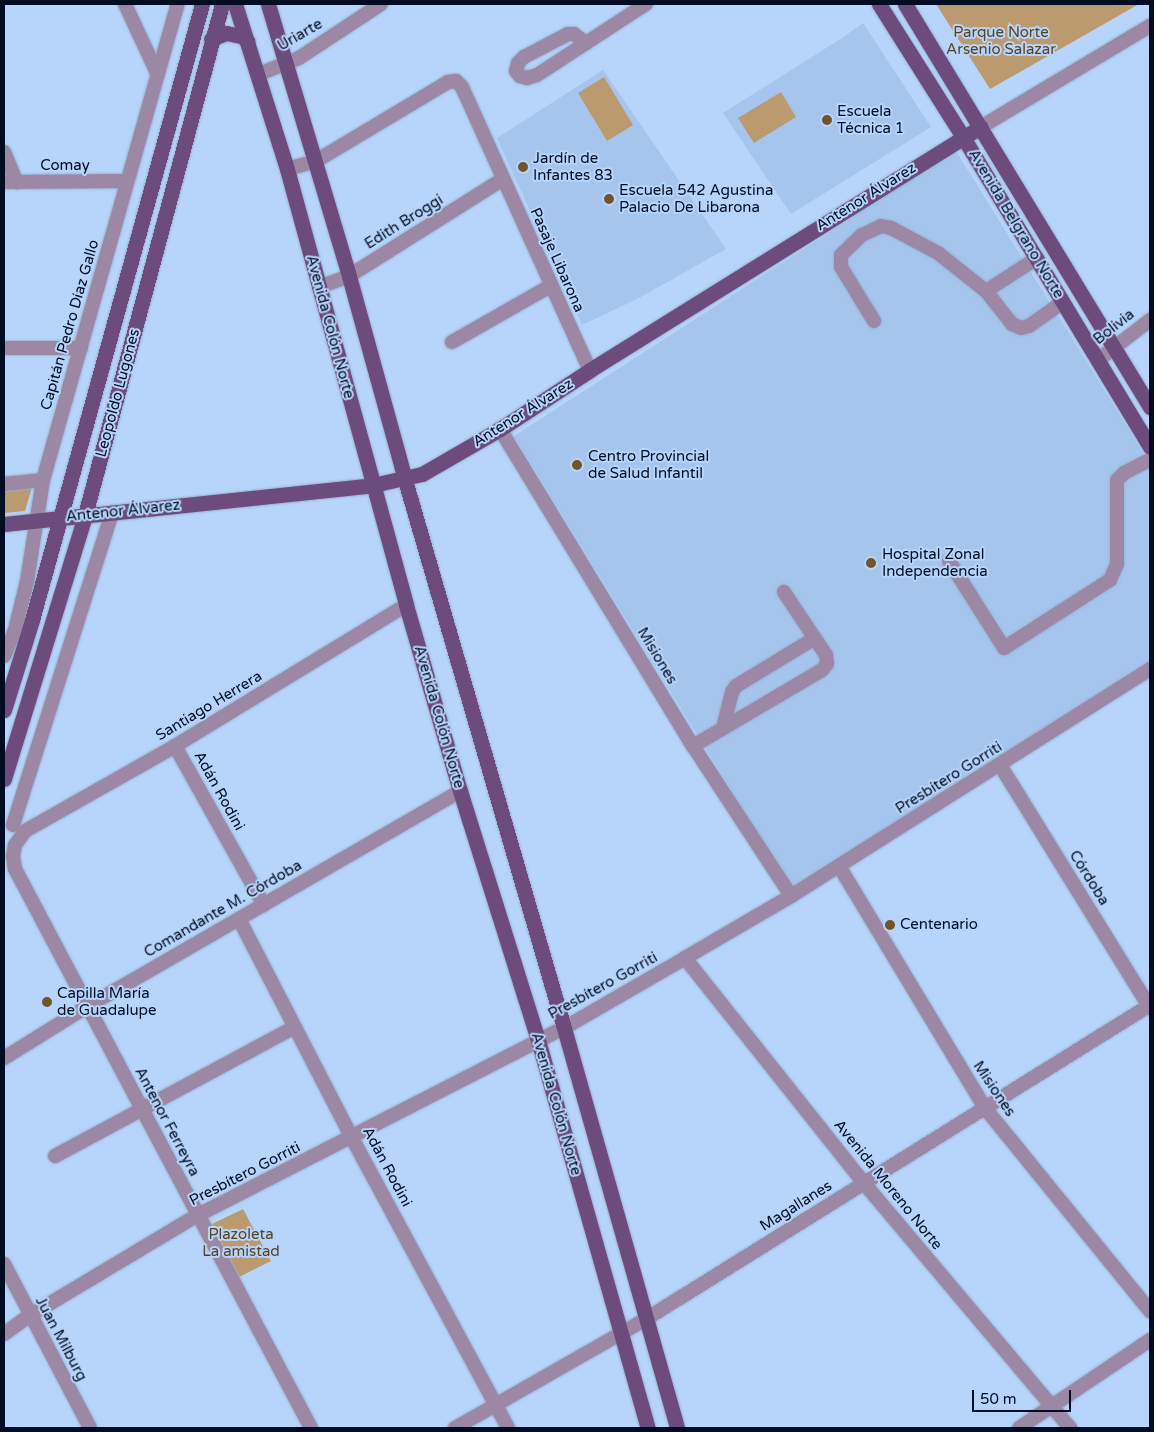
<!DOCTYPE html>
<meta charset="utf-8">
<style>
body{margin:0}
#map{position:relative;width:1154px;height:1432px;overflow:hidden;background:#b7d4fa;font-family:"Varela Round",sans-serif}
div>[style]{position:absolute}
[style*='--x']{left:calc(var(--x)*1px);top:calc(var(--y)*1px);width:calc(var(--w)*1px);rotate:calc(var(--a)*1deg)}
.built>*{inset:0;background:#a6c5ed}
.green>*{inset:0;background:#ba9a6e}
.roads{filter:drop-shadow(0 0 1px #96b0d3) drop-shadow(0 0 1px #96b0d3)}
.minor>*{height:14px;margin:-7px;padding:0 7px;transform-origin:7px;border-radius:7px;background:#9c88a4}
.major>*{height:15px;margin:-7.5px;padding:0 7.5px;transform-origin:7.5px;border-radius:7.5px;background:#6d4b7c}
.dots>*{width:14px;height:14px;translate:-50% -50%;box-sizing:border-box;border:2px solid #b7d4fa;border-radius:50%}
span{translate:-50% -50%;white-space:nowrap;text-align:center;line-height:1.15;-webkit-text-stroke:4px #b7d4fa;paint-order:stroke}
.park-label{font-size:15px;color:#584220}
.street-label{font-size:15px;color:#000c21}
.poi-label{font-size:15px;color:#000c21}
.left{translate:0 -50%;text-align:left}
.frame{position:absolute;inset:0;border:5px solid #000c21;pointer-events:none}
.scale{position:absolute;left:972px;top:1390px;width:99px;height:22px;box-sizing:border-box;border:2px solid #000c21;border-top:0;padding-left:6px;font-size:15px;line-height:18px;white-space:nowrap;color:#000c21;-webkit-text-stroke:4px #b7d4fa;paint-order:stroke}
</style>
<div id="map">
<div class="built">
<div style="clip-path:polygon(863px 23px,931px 127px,791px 214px,723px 113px,842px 38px)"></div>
<div style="clip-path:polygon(603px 70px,726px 249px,639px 298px,582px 325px,497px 138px)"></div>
<div style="clip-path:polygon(956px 151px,1150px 464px,1150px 661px,792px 889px,514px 436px)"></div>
</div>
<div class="green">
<div style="clip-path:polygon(936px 4px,1139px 4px,990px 89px)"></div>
<div style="clip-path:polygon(604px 77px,633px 125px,607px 141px,578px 93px)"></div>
<div style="clip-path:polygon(781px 92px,796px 117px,754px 143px,738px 118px)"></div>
<div style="clip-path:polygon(33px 484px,25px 511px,4px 513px,4px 487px)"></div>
<div style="clip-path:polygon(243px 1209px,271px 1261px,239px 1277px,212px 1224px)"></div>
</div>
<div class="roads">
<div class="minor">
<div style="--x:125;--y:4;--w:76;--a:65.1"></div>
<div style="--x:586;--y:43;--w:15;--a:-143"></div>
<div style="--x:574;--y:34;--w:6;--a:180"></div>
<div style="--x:568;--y:34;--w:50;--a:152.4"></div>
<div style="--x:524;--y:57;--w:8;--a:135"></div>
<div style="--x:518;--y:63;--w:8;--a:104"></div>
<div style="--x:516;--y:71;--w:6;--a:51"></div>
<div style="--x:520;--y:76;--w:7;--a:16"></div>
<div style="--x:527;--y:78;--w:10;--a:-17"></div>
<div style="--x:537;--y:75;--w:130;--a:-33.1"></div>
<div style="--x:259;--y:74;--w:43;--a:-21.8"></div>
<div style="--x:299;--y:58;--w:98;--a:-33.4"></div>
<div style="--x:981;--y:127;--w:197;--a:-30.9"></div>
<div style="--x:4;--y:152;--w:33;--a:67"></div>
<div style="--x:287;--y:169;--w:30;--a:-15"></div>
<div style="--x:316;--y:161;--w:154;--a:-30.9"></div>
<div style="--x:448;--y:82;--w:8;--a:-7"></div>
<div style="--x:456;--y:81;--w:8;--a:45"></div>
<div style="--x:462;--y:87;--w:311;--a:65.7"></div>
<div style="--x:4;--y:182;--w:123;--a:-0.5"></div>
<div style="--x:319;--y:287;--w:32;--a:-20"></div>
<div style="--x:349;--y:276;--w:182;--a:-32.2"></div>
<div style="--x:986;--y:291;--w:61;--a:-32.9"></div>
<div style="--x:874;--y:321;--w:63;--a:-121.4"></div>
<div style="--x:841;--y:267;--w:12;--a:-90"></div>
<div style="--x:841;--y:255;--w:29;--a:-44"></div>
<div style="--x:862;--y:235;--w:21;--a:-25"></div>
<div style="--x:881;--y:226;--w:10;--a:11"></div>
<div style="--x:891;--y:228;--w:53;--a:28"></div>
<div style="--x:938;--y:253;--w:61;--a:38.4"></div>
<div style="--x:986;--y:291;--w:42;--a:51.8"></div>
<div style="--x:1012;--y:324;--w:10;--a:24"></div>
<div style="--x:1021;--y:328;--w:8;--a:-14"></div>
<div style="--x:1029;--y:326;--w:42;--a:-35.2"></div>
<div style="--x:452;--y:342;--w:113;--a:-29.7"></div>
<div style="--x:4;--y:348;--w:77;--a:0"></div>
<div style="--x:1098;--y:360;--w:66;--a:-37.6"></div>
<div style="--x:500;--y:429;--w:371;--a:58.7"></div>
<div style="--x:693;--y:746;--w:179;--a:56.8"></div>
<div style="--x:4;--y:484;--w:39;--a:-6"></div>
<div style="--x:949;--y:561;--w:103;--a:57.7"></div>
<div style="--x:1004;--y:648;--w:126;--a:-32.7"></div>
<div style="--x:1110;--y:580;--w:17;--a:-66"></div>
<div style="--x:1117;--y:564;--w:84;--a:-90"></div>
<div style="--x:1117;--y:480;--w:10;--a:-45"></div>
<div style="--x:1124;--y:473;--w:29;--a:-27"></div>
<div style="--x:4;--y:656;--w:28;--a:-67"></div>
<div style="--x:15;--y:630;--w:50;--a:-76.2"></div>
<div style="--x:27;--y:581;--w:102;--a:-81"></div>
<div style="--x:43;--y:480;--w:495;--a:-74.2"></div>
<div style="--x:723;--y:728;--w:37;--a:-76"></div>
<div style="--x:732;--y:692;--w:7;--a:-56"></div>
<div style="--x:736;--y:686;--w:92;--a:-31.3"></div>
<div style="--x:175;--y:746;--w:182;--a:60.8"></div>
<div style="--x:693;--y:746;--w:150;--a:-30.5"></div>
<div style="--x:822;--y:670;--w:8;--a:-50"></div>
<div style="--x:827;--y:664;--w:9;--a:-96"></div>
<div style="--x:826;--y:655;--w:76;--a:-123.7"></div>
<div style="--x:1000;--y:765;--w:286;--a:58.3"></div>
<div style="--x:13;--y:825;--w:328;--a:-72.4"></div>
<div style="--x:839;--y:866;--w:283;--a:58.9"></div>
<div style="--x:985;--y:1108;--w:262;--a:50.9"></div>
<div style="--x:239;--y:919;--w:246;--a:62.7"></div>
<div style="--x:352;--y:1138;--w:329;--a:61.7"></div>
<div style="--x:685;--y:958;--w:286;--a:51.5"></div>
<div style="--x:863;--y:1182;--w:322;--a:49.9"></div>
<div style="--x:4;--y:1058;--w:99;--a:-31.8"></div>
<div style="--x:88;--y:1006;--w:430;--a:-30"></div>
<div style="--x:55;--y:1156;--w:272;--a:-28.3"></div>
<div style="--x:4;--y:1264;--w:185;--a:62.3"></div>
<div style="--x:4;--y:1334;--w:31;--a:-36"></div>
<div style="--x:29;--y:1316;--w:197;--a:-30.9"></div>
<div style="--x:198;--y:1215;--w:411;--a:-27.1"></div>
<div style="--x:564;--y:1028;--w:140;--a:-30"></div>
<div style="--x:685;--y:958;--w:123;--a:-30.3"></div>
<div style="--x:791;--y:896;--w:425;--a:-32.3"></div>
<div style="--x:311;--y:1428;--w:633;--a:-117.9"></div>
<div style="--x:15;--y:869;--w:13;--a:-99"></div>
<div style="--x:13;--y:856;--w:11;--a:-80"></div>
<div style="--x:15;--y:845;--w:17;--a:-54"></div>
<div style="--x:25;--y:831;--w:172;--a:-29.5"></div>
<div style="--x:175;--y:746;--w:271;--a:-31.4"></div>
<div style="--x:455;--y:1428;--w:220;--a:-29.7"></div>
<div style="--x:646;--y:1319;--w:594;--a:-31.92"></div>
<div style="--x:1019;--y:1428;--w:158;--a:-33.9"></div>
</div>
<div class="major">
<div style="--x:235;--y:4;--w:173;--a:72.5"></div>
<div style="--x:287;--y:169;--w:452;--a:74.7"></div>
<div style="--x:406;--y:605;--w:194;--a:73.8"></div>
<div style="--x:460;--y:791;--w:261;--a:72.6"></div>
<div style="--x:538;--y:1040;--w:403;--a:74.2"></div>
<div style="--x:268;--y:4;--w:284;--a:73.4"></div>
<div style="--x:349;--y:276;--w:212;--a:74.6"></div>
<div style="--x:405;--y:480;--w:571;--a:73.82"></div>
<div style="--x:564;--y:1028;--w:416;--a:74.2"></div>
<div style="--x:879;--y:4;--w:157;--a:57.7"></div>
<div style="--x:963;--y:137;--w:362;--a:58.9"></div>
<div style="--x:905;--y:4;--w:472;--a:58.7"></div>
<div style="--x:211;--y:39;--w:16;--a:-22"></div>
<div style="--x:226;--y:33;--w:16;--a:11"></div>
<div style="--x:242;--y:36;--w:8;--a:45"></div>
<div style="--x:4;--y:524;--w:371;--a:-6"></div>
<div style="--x:373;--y:485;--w:50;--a:-12.7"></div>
<div style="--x:422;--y:474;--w:90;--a:-30"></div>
<div style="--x:500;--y:429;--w:108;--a:-33.2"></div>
<div style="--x:590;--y:370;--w:460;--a:-31.9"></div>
<div style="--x:4;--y:710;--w:94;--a:-72.7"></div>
<div style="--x:32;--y:620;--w:639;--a:-74.57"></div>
<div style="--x:4;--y:779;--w:276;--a:-72.9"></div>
<div style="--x:85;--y:515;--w:529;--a:-74.99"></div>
</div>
</div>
<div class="dots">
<div style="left:827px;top:120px;background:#715427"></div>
<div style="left:523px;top:167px;background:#715427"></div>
<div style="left:609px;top:199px;background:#715427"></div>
<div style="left:577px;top:465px;background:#715427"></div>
<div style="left:871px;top:563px;background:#715427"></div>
<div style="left:890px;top:925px;background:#715427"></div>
<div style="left:47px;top:1002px;background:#715427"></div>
</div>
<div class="park-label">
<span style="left:1001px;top:41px">Parque Norte<br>Arsenio Salazar</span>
<span style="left:241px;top:1243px">Plazoleta<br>La amistad</span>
</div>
<div class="street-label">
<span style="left:300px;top:35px;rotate:-30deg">Uriarte</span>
<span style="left:65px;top:166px">Comay</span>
<span style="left:866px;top:197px;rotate:-32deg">Antenor Álvarez</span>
<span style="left:404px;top:222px;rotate:-32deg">Edith Broggi</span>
<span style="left:1016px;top:224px;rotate:59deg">Avenida Belgrano Norte</span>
<span style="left:557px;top:260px;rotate:66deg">Pasaje Libarona</span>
<span style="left:70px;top:325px;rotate:-74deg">Capitán Pedro Díaz Gallo</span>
<span style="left:330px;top:327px;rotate:75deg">Avenida Colón Norte</span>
<span style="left:1114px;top:327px;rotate:-38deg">Bolivia</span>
<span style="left:118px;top:393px;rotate:-75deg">Leopoldo Lugones</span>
<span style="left:523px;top:413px;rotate:-32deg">Antenor Álvarez</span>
<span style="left:123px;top:511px;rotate:-6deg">Antenor Álvarez</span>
<span style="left:657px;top:656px;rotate:59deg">Misiones</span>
<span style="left:209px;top:706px;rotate:-31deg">Santiago Herrera</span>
<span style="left:439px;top:717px;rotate:74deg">Avenida Colón Norte</span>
<span style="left:949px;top:778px;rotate:-32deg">Presbítero Gorriti</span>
<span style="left:219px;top:791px;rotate:61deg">Adán Rodini</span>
<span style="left:1089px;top:878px;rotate:58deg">Córdoba</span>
<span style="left:223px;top:909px;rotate:-30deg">Comandante M. Córdoba</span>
<span style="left:603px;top:986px;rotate:-29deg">Presbítero Gorriti</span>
<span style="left:994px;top:1089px;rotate:56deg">Misiones</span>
<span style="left:556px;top:1104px;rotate:74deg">Avenida Colón Norte</span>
<span style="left:167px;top:1122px;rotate:62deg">Antenor Ferreyra</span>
<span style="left:387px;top:1167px;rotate:62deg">Adán Rodini</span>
<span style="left:245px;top:1174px;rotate:-27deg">Presbítero Gorriti</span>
<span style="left:888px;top:1185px;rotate:51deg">Avenida Moreno Norte</span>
<span style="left:796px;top:1206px;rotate:-32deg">Magallanes</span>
<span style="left:61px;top:1339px;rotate:62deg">Juan Milburg</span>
</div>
<div class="poi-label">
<span class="left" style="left:837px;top:120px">Escuela<br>Técnica 1</span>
<span class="left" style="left:533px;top:167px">Jardín de<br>Infantes 83</span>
<span class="left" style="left:619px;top:199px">Escuela 542 Agustina<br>Palacio De Libarona</span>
<span class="left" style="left:588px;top:465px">Centro Provincial<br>de Salud Infantil</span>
<span class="left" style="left:882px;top:563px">Hospital Zonal<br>Independencia</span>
<span class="left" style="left:900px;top:925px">Centenario</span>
<span class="left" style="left:57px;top:1002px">Capilla María<br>de Guadalupe</span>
</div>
<div class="frame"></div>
<div class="scale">50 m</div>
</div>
